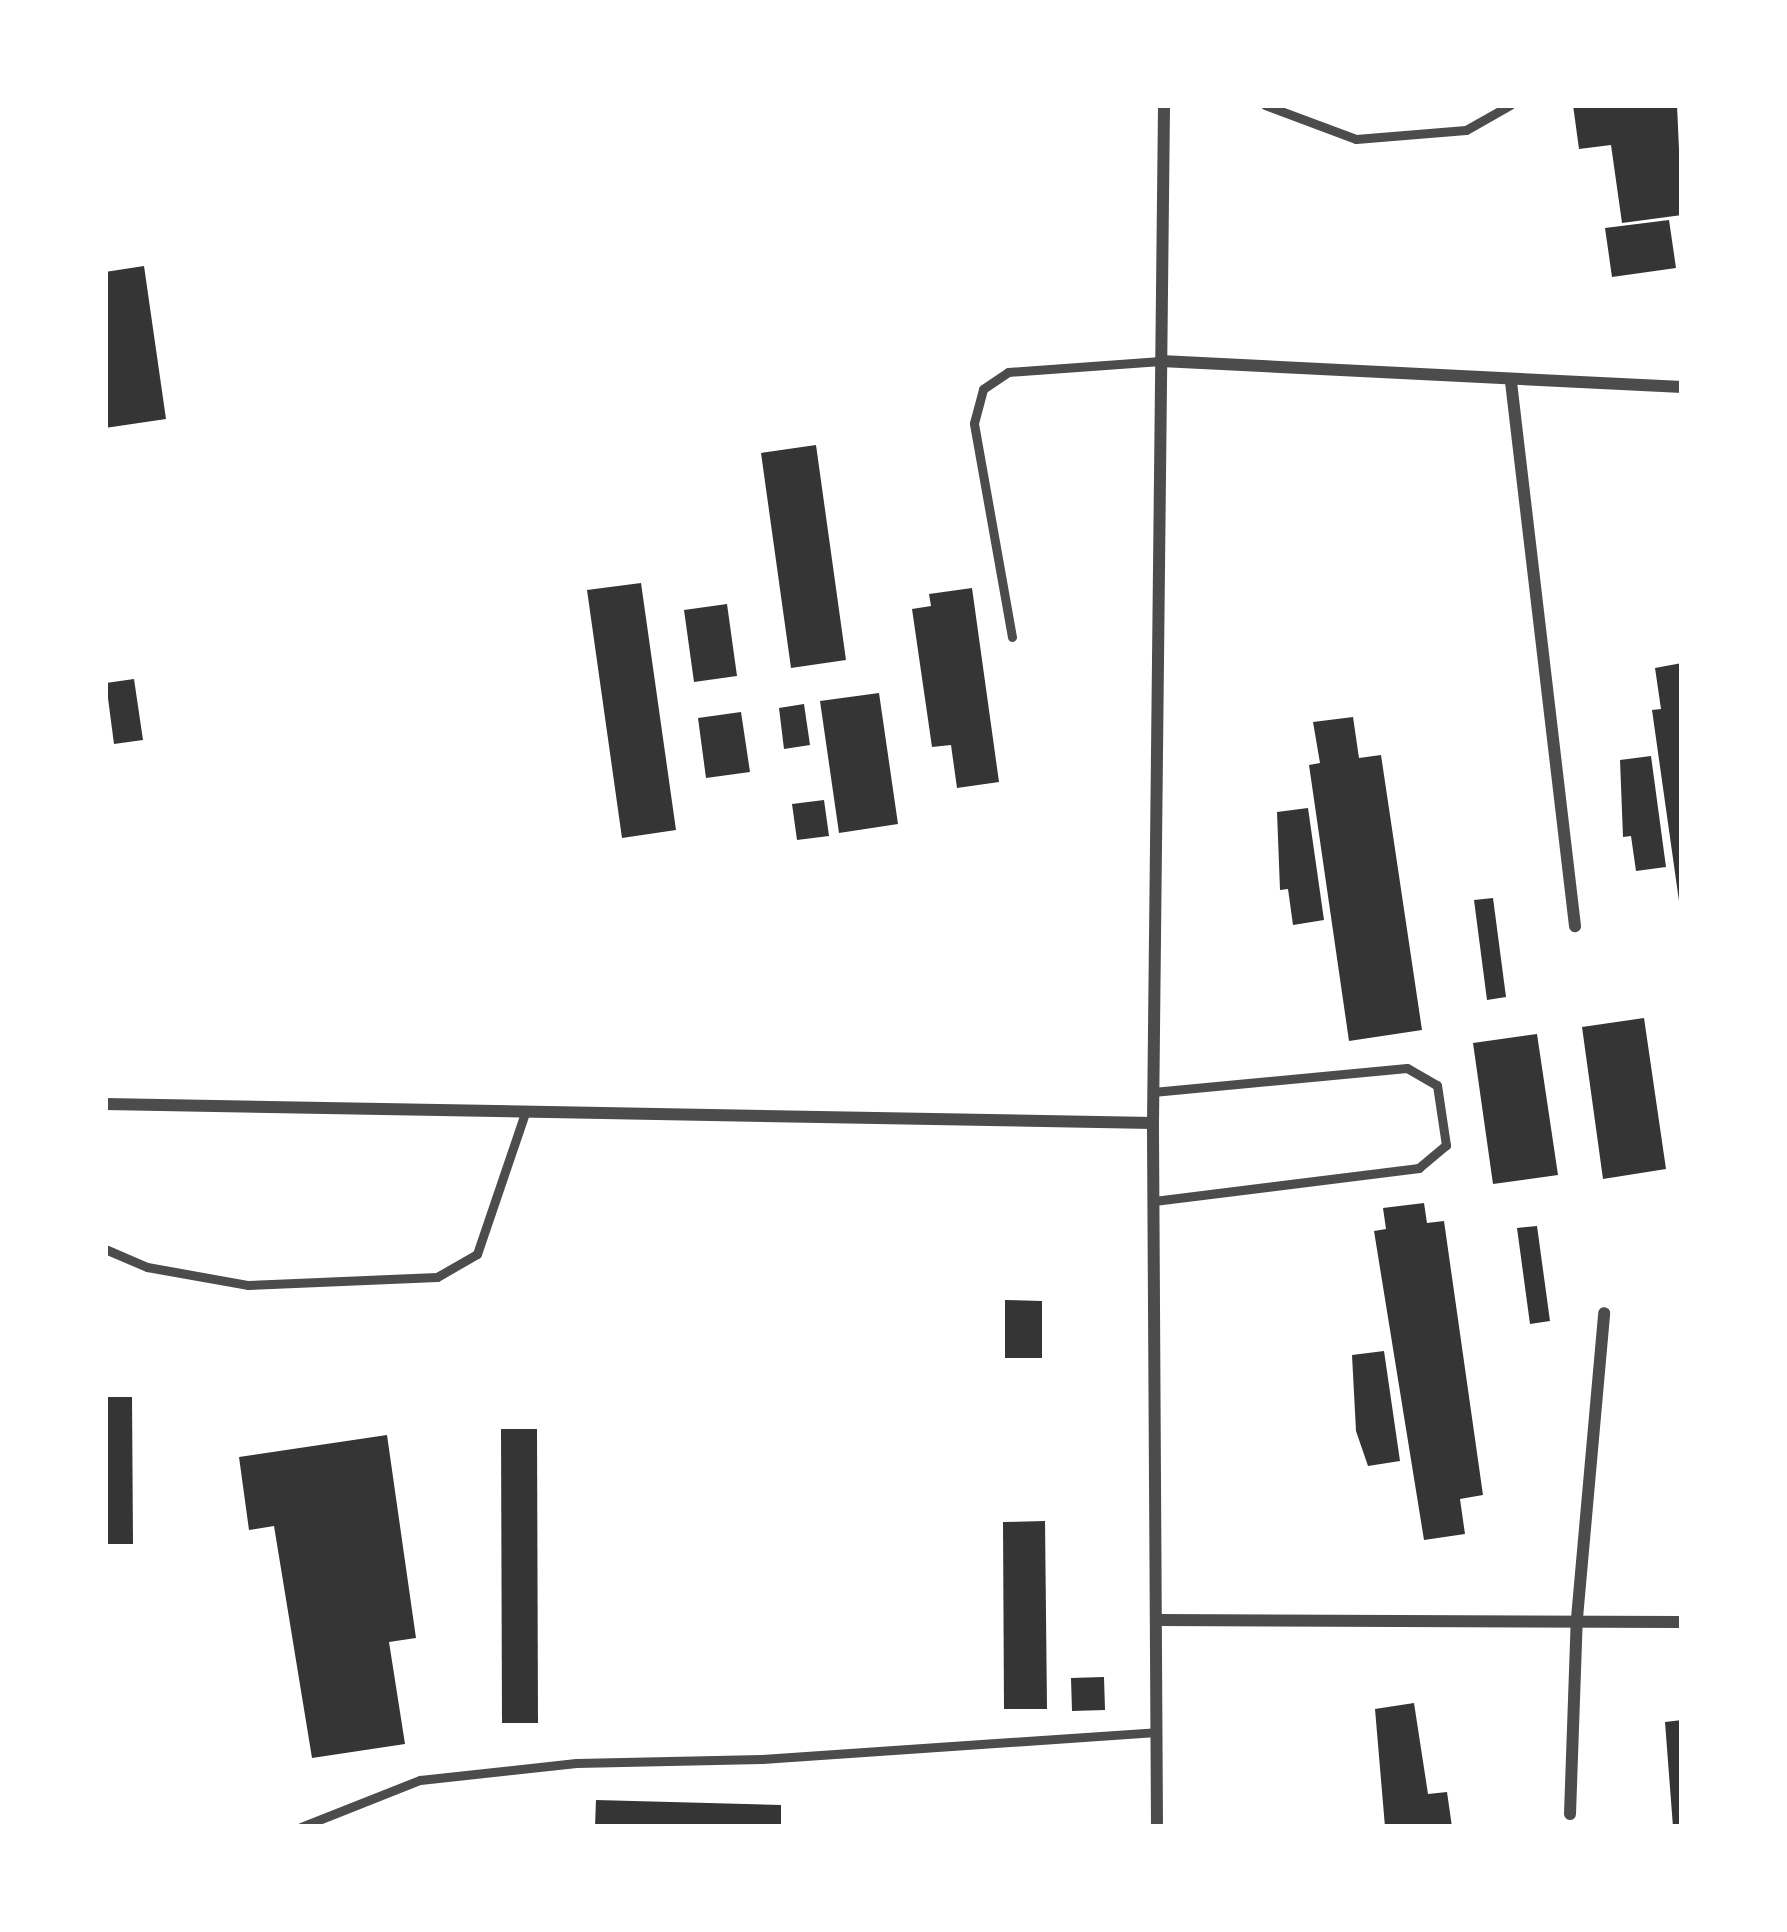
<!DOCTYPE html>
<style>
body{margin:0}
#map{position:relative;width:1787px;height:1932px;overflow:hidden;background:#fff;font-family:"Source Serif 4",serif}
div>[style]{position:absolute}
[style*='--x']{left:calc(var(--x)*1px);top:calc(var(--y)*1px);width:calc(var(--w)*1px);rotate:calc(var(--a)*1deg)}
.building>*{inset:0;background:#353535}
.service>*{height:9px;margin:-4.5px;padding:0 4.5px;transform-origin:4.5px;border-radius:4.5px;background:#4c4c4c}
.minor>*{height:12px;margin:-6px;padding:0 6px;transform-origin:6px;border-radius:6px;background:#4c4c4c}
span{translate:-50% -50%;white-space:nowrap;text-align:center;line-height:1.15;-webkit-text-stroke:12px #fff;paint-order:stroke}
.frame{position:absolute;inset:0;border:108px solid #fff;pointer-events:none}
</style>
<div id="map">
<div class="building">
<div style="clip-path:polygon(1573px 105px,1677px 105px,1682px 215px,1622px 223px,1611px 145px,1579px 149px)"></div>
<div style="clip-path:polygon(1669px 220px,1676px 268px,1612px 277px,1605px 228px)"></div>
<div style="clip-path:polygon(144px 266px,166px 419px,105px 428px,105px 272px)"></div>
<div style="clip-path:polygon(816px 445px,846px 660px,791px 668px,761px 453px)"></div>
<div style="clip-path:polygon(641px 583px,676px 830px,622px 838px,587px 590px)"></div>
<div style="clip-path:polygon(972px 588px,999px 782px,957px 788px,951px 745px,932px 747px,912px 609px,931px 606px,929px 594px)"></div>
<div style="clip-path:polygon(727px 604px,737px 676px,694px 682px,684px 610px)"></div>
<div style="clip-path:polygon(1682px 663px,1682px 901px,1679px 901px,1652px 710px,1661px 709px,1655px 668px)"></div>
<div style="clip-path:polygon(134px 679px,143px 740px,114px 744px,106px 683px)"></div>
<div style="clip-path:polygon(879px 693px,898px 824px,839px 833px,820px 701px)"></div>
<div style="clip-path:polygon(804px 704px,810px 745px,784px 749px,779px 708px)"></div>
<div style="clip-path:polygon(741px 712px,750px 772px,706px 778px,698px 718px)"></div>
<div style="clip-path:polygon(1353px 717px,1359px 758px,1381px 755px,1422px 1030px,1349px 1041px,1309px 765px,1320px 763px,1313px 722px)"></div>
<div style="clip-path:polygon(1651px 756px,1666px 867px,1636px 871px,1631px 836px,1623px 837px,1620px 760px)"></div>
<div style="clip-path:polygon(824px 800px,829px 836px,797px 840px,792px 804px)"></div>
<div style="clip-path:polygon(1308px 808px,1324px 920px,1293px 925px,1288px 889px,1280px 890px,1277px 812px)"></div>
<div style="clip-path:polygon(1493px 898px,1506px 997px,1487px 1000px,1474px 900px)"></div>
<div style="clip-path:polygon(1644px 1018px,1666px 1169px,1603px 1179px,1582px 1027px)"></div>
<div style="clip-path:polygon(1537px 1034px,1558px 1175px,1493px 1184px,1473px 1043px)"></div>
<div style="clip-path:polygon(1424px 1203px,1427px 1223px,1444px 1221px,1483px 1495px,1460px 1499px,1465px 1534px,1424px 1540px,1374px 1231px,1386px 1229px,1383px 1208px)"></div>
<div style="clip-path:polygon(1537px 1226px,1550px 1321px,1530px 1324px,1517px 1228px)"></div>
<div style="clip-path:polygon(1005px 1300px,1042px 1301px,1042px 1358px,1005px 1358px)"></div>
<div style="clip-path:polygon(1384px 1351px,1400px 1461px,1368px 1466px,1356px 1431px,1352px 1355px)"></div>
<div style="clip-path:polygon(105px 1397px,132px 1397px,133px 1544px,105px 1544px)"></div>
<div style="clip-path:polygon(501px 1429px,537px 1429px,538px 1723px,502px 1723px)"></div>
<div style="clip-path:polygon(387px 1435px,416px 1638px,389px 1642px,405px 1744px,312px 1758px,274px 1526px,249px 1530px,239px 1457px)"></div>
<div style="clip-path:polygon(1045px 1521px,1047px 1709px,1004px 1709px,1003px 1522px)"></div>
<div style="clip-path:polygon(1104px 1677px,1105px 1710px,1072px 1711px,1071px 1678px)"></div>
<div style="clip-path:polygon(1414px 1703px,1428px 1794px,1447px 1792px,1452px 1827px,1385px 1827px,1375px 1709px)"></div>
<div style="clip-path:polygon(1682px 1720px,1682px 1827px,1673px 1827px,1665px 1722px)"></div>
<div style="clip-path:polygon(596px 1800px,781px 1805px,781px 1827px,595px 1827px)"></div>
</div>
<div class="service">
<div style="--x:1265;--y:105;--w:97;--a:20.5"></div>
<div style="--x:1356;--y:139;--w:110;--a:-4.7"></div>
<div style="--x:1466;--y:130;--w:51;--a:-29.6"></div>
<div style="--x:1012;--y:637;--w:217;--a:-100.1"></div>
<div style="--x:974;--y:423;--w:35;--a:-75"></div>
<div style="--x:983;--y:389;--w:30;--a:-34"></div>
<div style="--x:1008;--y:372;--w:153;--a:-4.1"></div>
<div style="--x:1153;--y:1092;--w:255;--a:-5.4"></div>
<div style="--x:1407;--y:1068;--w:34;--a:30"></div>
<div style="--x:1437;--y:1085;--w:61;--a:81.5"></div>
<div style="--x:1446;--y:1145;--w:35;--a:140"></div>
<div style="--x:1419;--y:1168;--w:267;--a:172.9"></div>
<div style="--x:105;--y:1249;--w:46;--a:23.2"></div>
<div style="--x:147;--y:1267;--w:103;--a:10.1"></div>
<div style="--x:248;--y:1285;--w:189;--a:-2.4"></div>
<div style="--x:437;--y:1277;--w:46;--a:-29.9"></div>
<div style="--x:477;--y:1254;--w:146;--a:-71.2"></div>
<div style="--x:301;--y:1827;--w:128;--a:-21.6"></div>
<div style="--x:420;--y:1780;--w:157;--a:-6.2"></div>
<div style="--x:576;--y:1763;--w:186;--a:-1.2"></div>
<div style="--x:762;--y:1759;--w:395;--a:-3.9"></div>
</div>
<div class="minor">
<div style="--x:1161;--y:361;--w:522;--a:2.86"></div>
<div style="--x:1511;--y:382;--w:548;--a:83.29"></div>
<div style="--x:105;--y:1104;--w:1048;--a:1.04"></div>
<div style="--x:1157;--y:1620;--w:525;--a:0.22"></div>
<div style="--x:1570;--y:1814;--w:196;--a:-88"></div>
<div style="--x:1577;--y:1618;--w:306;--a:-84.9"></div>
<div style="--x:1157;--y:1827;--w:704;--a:-90.33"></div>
<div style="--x:1153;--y:1123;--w:1018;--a:-89.38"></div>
</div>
<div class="frame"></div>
</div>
